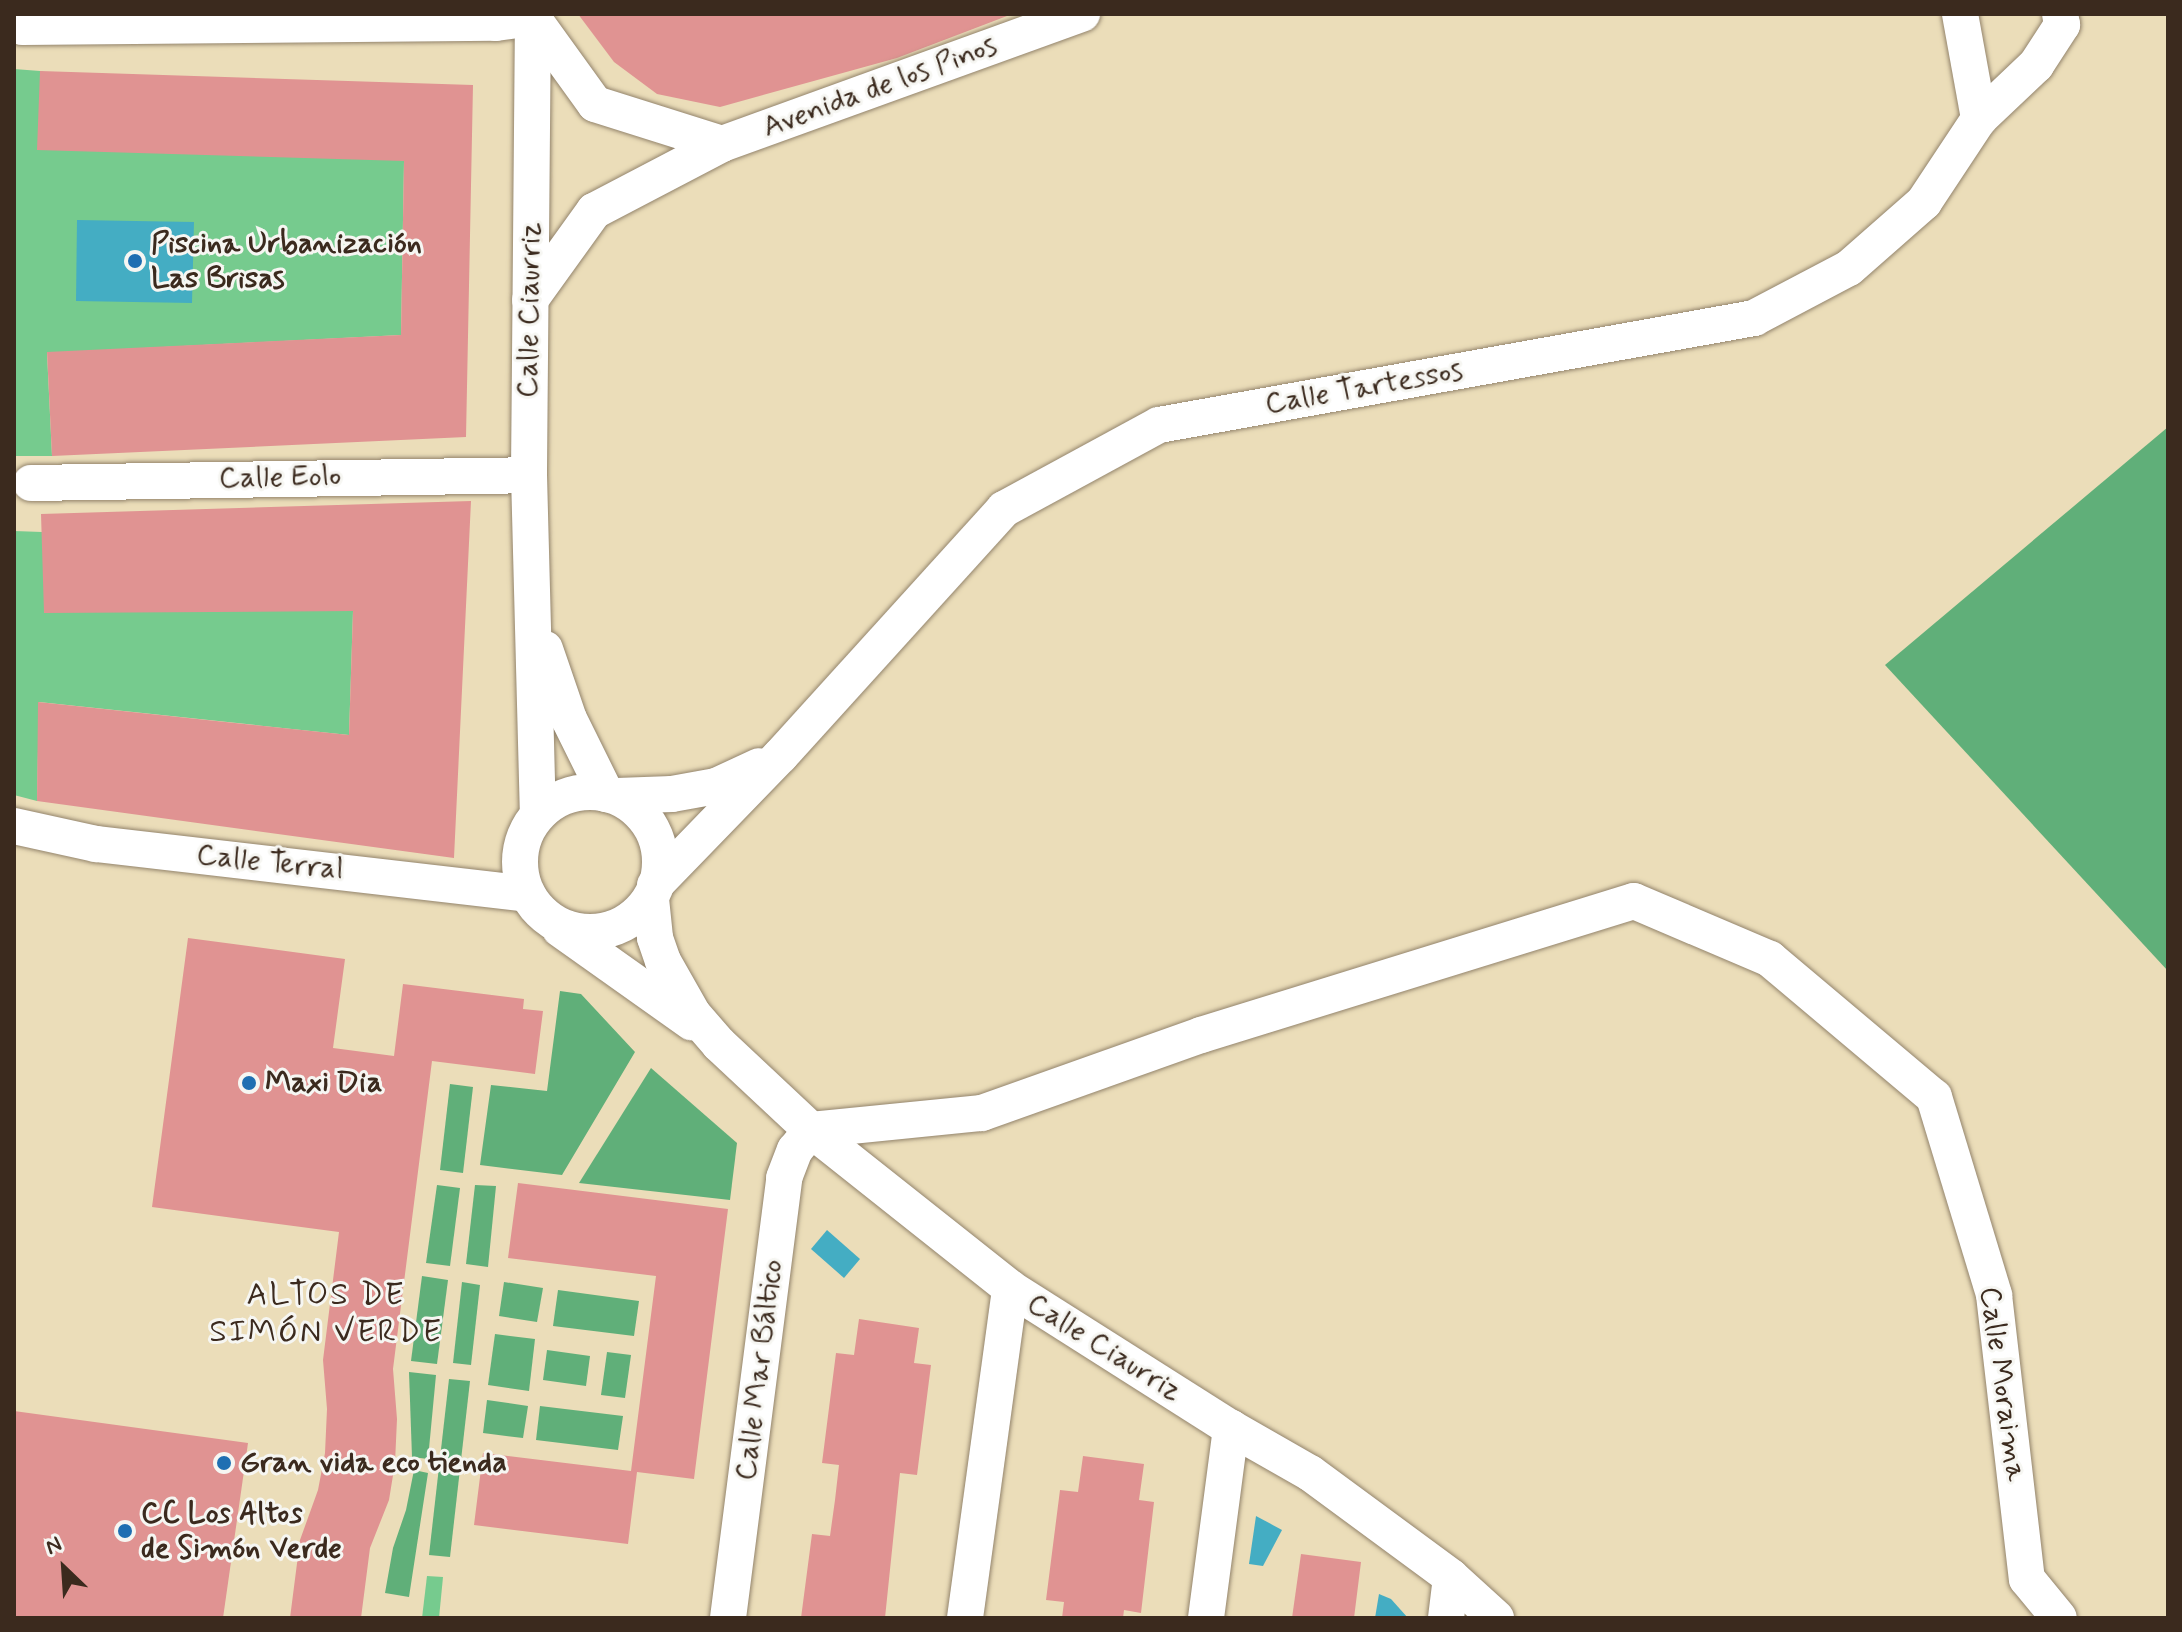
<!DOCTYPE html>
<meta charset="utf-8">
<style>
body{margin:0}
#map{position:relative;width:2182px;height:1632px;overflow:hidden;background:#ebddb9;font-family:Mynerve,sans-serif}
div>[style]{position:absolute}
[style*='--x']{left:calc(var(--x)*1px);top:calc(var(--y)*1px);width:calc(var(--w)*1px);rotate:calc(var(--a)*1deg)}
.green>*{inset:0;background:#76cb8e}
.forest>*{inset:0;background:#60af79}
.water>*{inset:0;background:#44adc3}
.building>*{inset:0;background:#e09392}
.roads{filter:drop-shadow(0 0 2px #93846c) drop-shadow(0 0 2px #93846c)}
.minor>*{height:36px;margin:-18px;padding:0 18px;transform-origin:18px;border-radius:18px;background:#fff}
.minor>.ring{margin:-18px;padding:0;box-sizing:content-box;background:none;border:36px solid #fff;border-radius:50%}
.dots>*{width:22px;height:22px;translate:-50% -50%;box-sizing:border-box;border:4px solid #f6f6f2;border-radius:50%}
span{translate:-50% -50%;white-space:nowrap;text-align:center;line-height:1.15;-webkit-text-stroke:6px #f6f6f2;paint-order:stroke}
.street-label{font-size:30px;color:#3b2a1e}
.poi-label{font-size:30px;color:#3b2a1e;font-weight:700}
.left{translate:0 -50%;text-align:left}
.neighbourhood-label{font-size:32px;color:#3b2a1e;letter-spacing:2px}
.frame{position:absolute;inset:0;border:16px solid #3b2a1e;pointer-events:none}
.north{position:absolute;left:24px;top:1528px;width:80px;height:80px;-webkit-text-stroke:6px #f6f6f2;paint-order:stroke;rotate:335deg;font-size:22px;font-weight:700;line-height:32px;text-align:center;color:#3b2a1e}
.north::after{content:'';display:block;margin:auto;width:28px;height:36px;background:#3b2a1e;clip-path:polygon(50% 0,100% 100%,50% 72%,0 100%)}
</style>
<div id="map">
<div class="green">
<div style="clip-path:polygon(14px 69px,40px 71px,404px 161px,401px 335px,47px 353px,52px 456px,14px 456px)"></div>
<div style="clip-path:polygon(14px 531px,42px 532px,353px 611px,349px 735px,39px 702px,37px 801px,14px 795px)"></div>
<div style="clip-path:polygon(427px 1576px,443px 1577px,439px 1618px,422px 1618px)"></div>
</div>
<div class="forest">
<div style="clip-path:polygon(2168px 427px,2168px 971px,1885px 665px)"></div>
<div style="clip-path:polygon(560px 991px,581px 994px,635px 1052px,562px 1175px,480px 1165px,491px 1085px,547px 1091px)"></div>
<div style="clip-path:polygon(651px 1068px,737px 1143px,730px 1200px,579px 1183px)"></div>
<div style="clip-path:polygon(450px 1084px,473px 1087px,463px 1173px,440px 1170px)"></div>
<div style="clip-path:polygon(437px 1185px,460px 1188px,450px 1266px,426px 1263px)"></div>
<div style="clip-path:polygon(475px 1185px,496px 1186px,488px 1267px,466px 1264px)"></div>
<div style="clip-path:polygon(422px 1276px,448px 1280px,437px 1364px,411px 1361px)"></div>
<div style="clip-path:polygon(462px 1282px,480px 1285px,471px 1365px,453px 1363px)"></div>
<div style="clip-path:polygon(504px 1282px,543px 1288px,537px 1322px,499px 1316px)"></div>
<div style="clip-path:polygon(558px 1290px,639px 1301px,634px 1336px,553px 1326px)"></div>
<div style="clip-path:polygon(495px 1334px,535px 1339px,529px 1391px,488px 1385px)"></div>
<div style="clip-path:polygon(547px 1350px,590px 1356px,586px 1386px,543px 1380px)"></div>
<div style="clip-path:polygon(607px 1352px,631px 1355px,625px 1398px,601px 1395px)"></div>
<div style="clip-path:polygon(409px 1372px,436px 1375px,428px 1459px,412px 1457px)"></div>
<div style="clip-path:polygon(449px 1379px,470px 1381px,450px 1557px,429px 1555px)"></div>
<div style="clip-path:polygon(487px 1400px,528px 1406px,523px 1438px,483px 1433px)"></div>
<div style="clip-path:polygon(540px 1406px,623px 1416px,618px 1450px,536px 1440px)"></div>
<div style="clip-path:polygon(414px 1470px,428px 1473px,409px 1597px,385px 1593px,393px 1548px,406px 1510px)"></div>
</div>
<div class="water">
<div style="clip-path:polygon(77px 220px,194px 222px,192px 303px,76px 301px)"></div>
<div style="clip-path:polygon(827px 1230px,860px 1259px,844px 1278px,811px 1249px)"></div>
<div style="clip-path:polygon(1256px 1516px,1282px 1530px,1263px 1566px,1249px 1564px)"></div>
<div style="clip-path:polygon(1379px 1594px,1391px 1599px,1408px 1618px,1375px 1618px)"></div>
</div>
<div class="building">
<div style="clip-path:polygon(578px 14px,1007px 14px,1007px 16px,897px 58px,720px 107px,657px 94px,614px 62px)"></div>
<div style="clip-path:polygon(40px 71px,473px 85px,466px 437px,52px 456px,47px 352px,401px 335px,404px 161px,37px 150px)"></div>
<div style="clip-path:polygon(471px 501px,454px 858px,37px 801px,38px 702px,349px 735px,353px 611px,44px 613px,41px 514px)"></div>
<div style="clip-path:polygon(188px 938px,345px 959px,333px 1048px,394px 1056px,403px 984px,524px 999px,523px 1009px,543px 1011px,535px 1074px,432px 1061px,393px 1369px,397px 1419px,395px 1463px,389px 1500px,370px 1548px,361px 1618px,290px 1618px,300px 1540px,318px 1490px,325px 1453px,327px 1409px,323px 1360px,339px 1232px,152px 1207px)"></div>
<div style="clip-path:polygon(518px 1183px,728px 1209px,694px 1479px,637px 1472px,628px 1544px,474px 1525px,483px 1453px,631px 1471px,656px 1276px,508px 1258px)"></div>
<div style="clip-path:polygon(859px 1319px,919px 1328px,914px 1363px,931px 1365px,917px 1475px,900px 1473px,885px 1618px,801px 1618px,812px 1534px,830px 1536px,835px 1500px,839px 1465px,822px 1463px,836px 1353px,854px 1355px)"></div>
<div style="clip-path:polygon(14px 1411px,248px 1443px,223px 1618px,14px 1618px)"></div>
<div style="clip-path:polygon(1083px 1456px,1144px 1464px,1139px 1500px,1154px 1502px,1141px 1613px,1124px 1610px,1123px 1618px,1062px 1618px,1064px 1602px,1046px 1600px,1060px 1490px,1078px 1492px)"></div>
<div style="clip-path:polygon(1301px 1554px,1361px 1562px,1354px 1618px,1292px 1618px)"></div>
</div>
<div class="roads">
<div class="minor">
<div style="--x:533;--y:14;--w:461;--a:90.5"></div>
<div style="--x:529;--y:475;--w:339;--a:88.5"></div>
<div style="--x:1960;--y:14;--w:107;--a:79.7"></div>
<div style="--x:22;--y:27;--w:474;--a:-0.5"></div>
<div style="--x:496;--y:23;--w:37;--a:-8"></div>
<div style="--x:533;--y:18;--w:106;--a:54.2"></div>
<div style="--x:595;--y:104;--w:133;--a:17.5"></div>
<div style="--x:530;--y:300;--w:110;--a:-54.3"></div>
<div style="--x:594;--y:211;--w:144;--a:-27.6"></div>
<div style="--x:722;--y:144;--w:383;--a:-19.9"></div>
<div style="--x:31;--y:483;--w:498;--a:-0.9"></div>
<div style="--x:545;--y:649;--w:74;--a:71.1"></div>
<div style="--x:569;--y:719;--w:84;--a:63.7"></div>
<div class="ring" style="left:520px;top:792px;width:104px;height:104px"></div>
<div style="--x:617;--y:796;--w:55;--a:-2.1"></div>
<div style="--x:672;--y:794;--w:45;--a:-10.3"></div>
<div style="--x:716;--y:786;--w:47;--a:-24.9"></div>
<div style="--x:14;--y:826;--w:84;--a:12.4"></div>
<div style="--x:96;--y:844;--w:434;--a:6.6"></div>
<div style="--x:655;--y:885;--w:181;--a:-45.9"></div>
<div style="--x:781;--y:755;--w:332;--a:-47.8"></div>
<div style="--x:1004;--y:509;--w:176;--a:-28.5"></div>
<div style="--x:1159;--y:425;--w:605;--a:-10.19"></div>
<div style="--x:1754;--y:318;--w:107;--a:-27.8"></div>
<div style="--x:1849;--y:268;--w:100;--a:-41.3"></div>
<div style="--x:1924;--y:202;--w:100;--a:-56.5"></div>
<div style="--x:1979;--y:119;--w:79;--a:-43.5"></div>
<div style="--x:2036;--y:65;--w:48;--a:-57"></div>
<div style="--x:2062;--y:25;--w:11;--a:-100"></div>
<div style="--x:651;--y:899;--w:39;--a:84"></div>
<div style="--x:655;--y:938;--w:24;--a:71"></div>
<div style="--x:663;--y:961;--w:61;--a:60.5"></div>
<div style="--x:693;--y:1014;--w:40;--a:49"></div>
<div style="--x:719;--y:1044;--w:126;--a:43.1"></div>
<div style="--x:811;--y:1130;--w:254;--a:38.4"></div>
<div style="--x:1010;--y:1288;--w:262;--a:32.4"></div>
<div style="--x:1231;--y:1428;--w:91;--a:29.7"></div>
<div style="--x:1310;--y:1473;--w:175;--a:36.4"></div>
<div style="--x:1451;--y:1577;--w:61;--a:42.3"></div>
<div style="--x:560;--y:929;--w:161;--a:35.4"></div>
<div style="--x:811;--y:1130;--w:172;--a:-5.7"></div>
<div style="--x:982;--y:1113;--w:232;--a:-19.6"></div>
<div style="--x:1201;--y:1035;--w:453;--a:-17.2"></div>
<div style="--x:1634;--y:901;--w:148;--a:23.1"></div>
<div style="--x:1770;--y:959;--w:214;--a:40.1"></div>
<div style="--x:1934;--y:1097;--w:207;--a:73.1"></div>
<div style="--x:1994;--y:1295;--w:286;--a:83.4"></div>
<div style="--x:2027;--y:1579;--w:50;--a:50.6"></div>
<div style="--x:728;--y:1618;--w:444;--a:-82.7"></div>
<div style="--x:784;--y:1178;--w:30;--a:-69"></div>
<div style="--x:795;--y:1150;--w:26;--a:-51"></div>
<div style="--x:965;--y:1618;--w:333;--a:-82.2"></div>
<div style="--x:1206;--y:1618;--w:192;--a:-82.5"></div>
<div style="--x:1446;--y:1618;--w:41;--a:-83"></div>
</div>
</div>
<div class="dots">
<div style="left:135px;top:261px;background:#1f6fb2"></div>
<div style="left:249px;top:1083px;background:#1f6fb2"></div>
<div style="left:224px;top:1463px;background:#1f6fb2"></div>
<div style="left:125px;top:1531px;background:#1f6fb2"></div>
</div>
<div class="street-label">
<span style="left:880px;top:87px;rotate:-20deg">Avenida de los Pinos</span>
<span style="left:530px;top:310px;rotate:-89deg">Calle Ciaurriz</span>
<span style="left:1364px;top:388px;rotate:-10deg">Calle Tartessos</span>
<span style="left:280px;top:478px;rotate:-1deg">Calle Eolo</span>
<span style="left:270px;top:863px;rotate:6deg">Calle Terral</span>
<span style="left:1104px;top:1348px;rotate:32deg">Calle Ciaurriz</span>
<span style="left:760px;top:1370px;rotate:-83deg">Calle Mar Báltico</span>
<span style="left:2002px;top:1384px;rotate:82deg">Calle Moraima</span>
</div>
<div class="poi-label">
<span class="left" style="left:151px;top:261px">Piscina Urbanización<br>Las Brisas</span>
<span class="left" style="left:265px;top:1083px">Maxi Dia</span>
<span class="left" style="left:240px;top:1463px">Gran vida eco tienda</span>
<span class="left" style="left:141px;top:1531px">CC Los Altos<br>de Simón Verde</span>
</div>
<div class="neighbourhood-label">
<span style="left:326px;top:1314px">ALTOS DE<br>SIMÓN VERDE</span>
</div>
<div class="frame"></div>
<div class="north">N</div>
</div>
